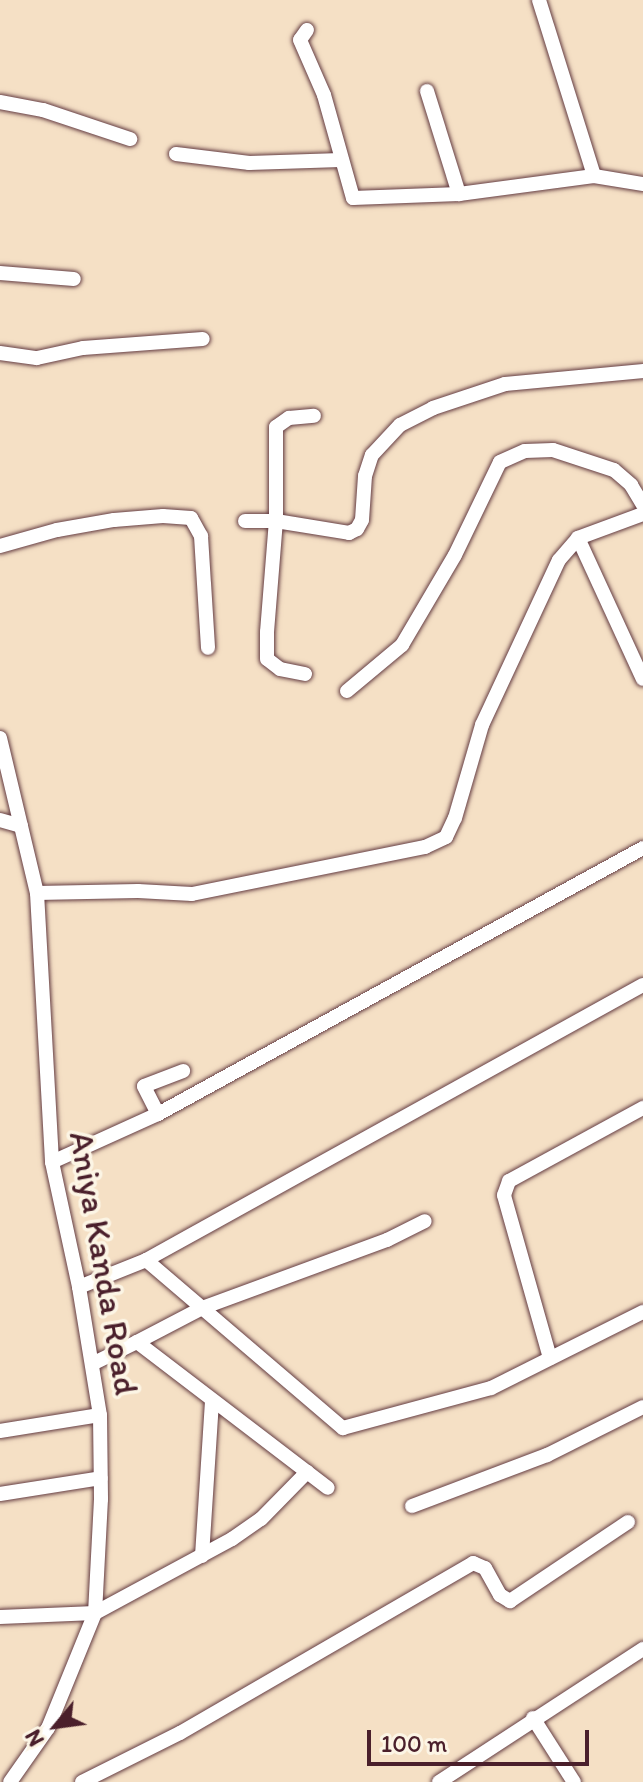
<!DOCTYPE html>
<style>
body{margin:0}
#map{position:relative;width:643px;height:1782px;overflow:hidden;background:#f5e0c5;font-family:Itim,sans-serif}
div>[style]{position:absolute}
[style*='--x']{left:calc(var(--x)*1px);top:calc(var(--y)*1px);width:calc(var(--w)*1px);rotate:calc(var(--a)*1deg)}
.roads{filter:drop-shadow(0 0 2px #643c42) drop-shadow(0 0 2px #643c42)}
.street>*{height:14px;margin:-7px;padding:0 7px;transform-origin:7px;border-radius:7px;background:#fff}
span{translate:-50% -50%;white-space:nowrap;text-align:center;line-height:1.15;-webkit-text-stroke:7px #fcf5e5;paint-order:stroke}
.street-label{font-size:34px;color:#4a1f2b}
.north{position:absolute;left:16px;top:1686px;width:80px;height:80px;-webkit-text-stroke:6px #fcf5e5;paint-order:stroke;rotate:241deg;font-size:22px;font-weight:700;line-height:32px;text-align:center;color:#4a1f2b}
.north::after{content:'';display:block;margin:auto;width:28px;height:36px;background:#4a1f2b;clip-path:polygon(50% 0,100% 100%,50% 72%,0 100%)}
.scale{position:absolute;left:367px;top:1730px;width:222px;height:36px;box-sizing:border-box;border:4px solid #4a1f2b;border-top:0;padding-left:10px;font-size:24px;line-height:28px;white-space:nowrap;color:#4a1f2b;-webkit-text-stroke:6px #fcf5e5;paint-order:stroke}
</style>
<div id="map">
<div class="roads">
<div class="street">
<div style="--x:539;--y:0;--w:184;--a:72.6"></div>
<div style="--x:307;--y:30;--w:12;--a:125"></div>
<div style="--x:300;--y:40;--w:60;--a:66.4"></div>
<div style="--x:324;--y:95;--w:107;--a:74.3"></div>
<div style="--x:353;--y:198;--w:106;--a:-2.2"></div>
<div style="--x:459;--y:194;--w:136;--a:-7.6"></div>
<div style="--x:594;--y:176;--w:50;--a:9.3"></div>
<div style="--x:427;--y:91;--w:108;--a:72.7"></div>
<div style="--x:0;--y:102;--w:44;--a:10.5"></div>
<div style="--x:43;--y:110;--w:92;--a:18.4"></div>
<div style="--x:176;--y:154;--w:74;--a:7"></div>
<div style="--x:249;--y:163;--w:92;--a:-1.9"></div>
<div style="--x:0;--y:273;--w:74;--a:4.6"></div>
<div style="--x:0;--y:353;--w:37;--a:8"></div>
<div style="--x:37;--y:358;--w:47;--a:-12.3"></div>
<div style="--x:83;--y:348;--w:120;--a:-4.3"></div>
<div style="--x:245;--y:521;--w:31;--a:0"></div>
<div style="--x:276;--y:521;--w:74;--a:9.3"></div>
<div style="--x:349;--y:533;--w:9;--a:-27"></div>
<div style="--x:357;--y:529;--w:10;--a:-61"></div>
<div style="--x:362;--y:520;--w:44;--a:-86.1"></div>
<div style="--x:365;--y:476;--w:22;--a:-72"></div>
<div style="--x:372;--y:455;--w:41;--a:-47"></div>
<div style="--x:400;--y:425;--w:37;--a:-27"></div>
<div style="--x:433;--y:408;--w:76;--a:-18.4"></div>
<div style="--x:505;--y:384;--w:139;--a:-5.4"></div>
<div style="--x:578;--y:538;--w:155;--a:65.3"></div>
<div style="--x:0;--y:546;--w:59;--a:-15.7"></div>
<div style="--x:57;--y:530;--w:58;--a:-10"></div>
<div style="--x:114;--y:520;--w:49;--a:-4.7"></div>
<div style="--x:163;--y:516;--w:28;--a:4"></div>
<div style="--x:191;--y:518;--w:21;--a:61"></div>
<div style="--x:201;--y:536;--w:112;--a:86.4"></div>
<div style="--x:305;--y:674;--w:25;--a:-169"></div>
<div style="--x:280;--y:669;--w:16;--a:-142"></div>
<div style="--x:267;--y:659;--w:27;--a:-90"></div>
<div style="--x:267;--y:632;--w:111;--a:-85.4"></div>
<div style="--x:276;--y:521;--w:94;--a:-90"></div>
<div style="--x:276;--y:427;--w:16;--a:-35"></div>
<div style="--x:289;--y:418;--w:25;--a:-5"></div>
<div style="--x:347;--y:691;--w:72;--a:-39.9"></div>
<div style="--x:402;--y:645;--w:104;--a:-59.5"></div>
<div style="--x:455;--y:555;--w:103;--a:-64.2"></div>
<div style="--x:500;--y:462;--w:27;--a:-24"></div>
<div style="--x:525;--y:451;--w:28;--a:-2"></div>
<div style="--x:553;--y:450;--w:64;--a:18.2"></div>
<div style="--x:614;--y:470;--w:23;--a:41"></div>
<div style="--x:631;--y:485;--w:23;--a:59"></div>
<div style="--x:0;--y:738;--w:159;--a:76.6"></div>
<div style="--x:37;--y:893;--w:269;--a:86.8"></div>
<div style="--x:52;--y:1162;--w:128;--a:77.8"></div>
<div style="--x:79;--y:1287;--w:130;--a:80.7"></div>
<div style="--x:100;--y:1415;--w:84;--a:89.3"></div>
<div style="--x:101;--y:1499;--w:114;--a:93"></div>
<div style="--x:95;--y:1613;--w:124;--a:112.2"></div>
<div style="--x:48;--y:1728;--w:66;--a:125.1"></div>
<div style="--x:0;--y:820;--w:22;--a:16"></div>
<div style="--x:37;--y:893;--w:101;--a:-1.1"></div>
<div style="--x:138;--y:891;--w:54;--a:3.2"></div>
<div style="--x:192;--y:894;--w:238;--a:-11.4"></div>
<div style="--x:425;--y:847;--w:23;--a:-25"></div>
<div style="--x:446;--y:837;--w:21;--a:-65"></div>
<div style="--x:455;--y:818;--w:97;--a:-73.8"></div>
<div style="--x:482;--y:725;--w:182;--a:-65"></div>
<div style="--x:559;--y:560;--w:29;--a:-49"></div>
<div style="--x:578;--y:538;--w:69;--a:-20.3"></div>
<div style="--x:158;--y:1114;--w:31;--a:-117"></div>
<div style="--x:144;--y:1086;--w:42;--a:-21"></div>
<div style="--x:52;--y:1162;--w:116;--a:-24.4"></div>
<div style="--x:158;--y:1114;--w:553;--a:-28.74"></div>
<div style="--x:146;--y:1260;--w:259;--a:40.5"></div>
<div style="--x:343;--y:1428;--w:153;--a:-15.1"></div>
<div style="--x:491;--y:1388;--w:170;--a:-26.6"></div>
<div style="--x:79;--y:1287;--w:72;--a:-21.9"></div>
<div style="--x:146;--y:1260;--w:568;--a:-28.96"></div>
<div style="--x:137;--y:1342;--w:73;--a:-27.6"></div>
<div style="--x:202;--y:1308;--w:197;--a:-20.2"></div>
<div style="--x:387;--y:1240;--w:42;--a:-26.6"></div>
<div style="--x:550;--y:1358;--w:169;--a:-105.8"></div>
<div style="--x:504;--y:1195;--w:15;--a:-70"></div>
<div style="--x:509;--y:1181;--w:153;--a:-28.6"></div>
<div style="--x:92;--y:1364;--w:50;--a:-26.1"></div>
<div style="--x:137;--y:1342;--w:240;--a:37.4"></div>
<div style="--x:0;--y:1431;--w:101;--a:-9.1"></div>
<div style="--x:0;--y:1494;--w:102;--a:-9"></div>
<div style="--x:412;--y:1506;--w:144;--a:-20.7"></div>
<div style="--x:547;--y:1455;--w:107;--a:-26.6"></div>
<div style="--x:202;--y:1556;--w:156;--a:-86.3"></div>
<div style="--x:0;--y:1617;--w:95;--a:-2.4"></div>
<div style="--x:95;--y:1613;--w:156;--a:-28.4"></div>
<div style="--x:232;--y:1539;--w:35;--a:-35"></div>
<div style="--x:261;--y:1519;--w:66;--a:-45.6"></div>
<div style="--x:533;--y:1718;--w:76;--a:57.4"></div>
<div style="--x:82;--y:1782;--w:110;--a:-26.6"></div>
<div style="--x:180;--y:1733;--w:339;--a:-30.1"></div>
<div style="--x:473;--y:1563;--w:13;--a:23"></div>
<div style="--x:485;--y:1568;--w:31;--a:61"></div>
<div style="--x:500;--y:1595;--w:12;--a:31"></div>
<div style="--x:510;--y:1601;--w:142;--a:-33.8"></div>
<div style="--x:439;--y:1782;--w:244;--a:-33.1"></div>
</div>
</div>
<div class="street-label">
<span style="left:104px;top:1263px;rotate:80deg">Aniya Kanda Road</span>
</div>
<div class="north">N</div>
<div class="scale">100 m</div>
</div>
